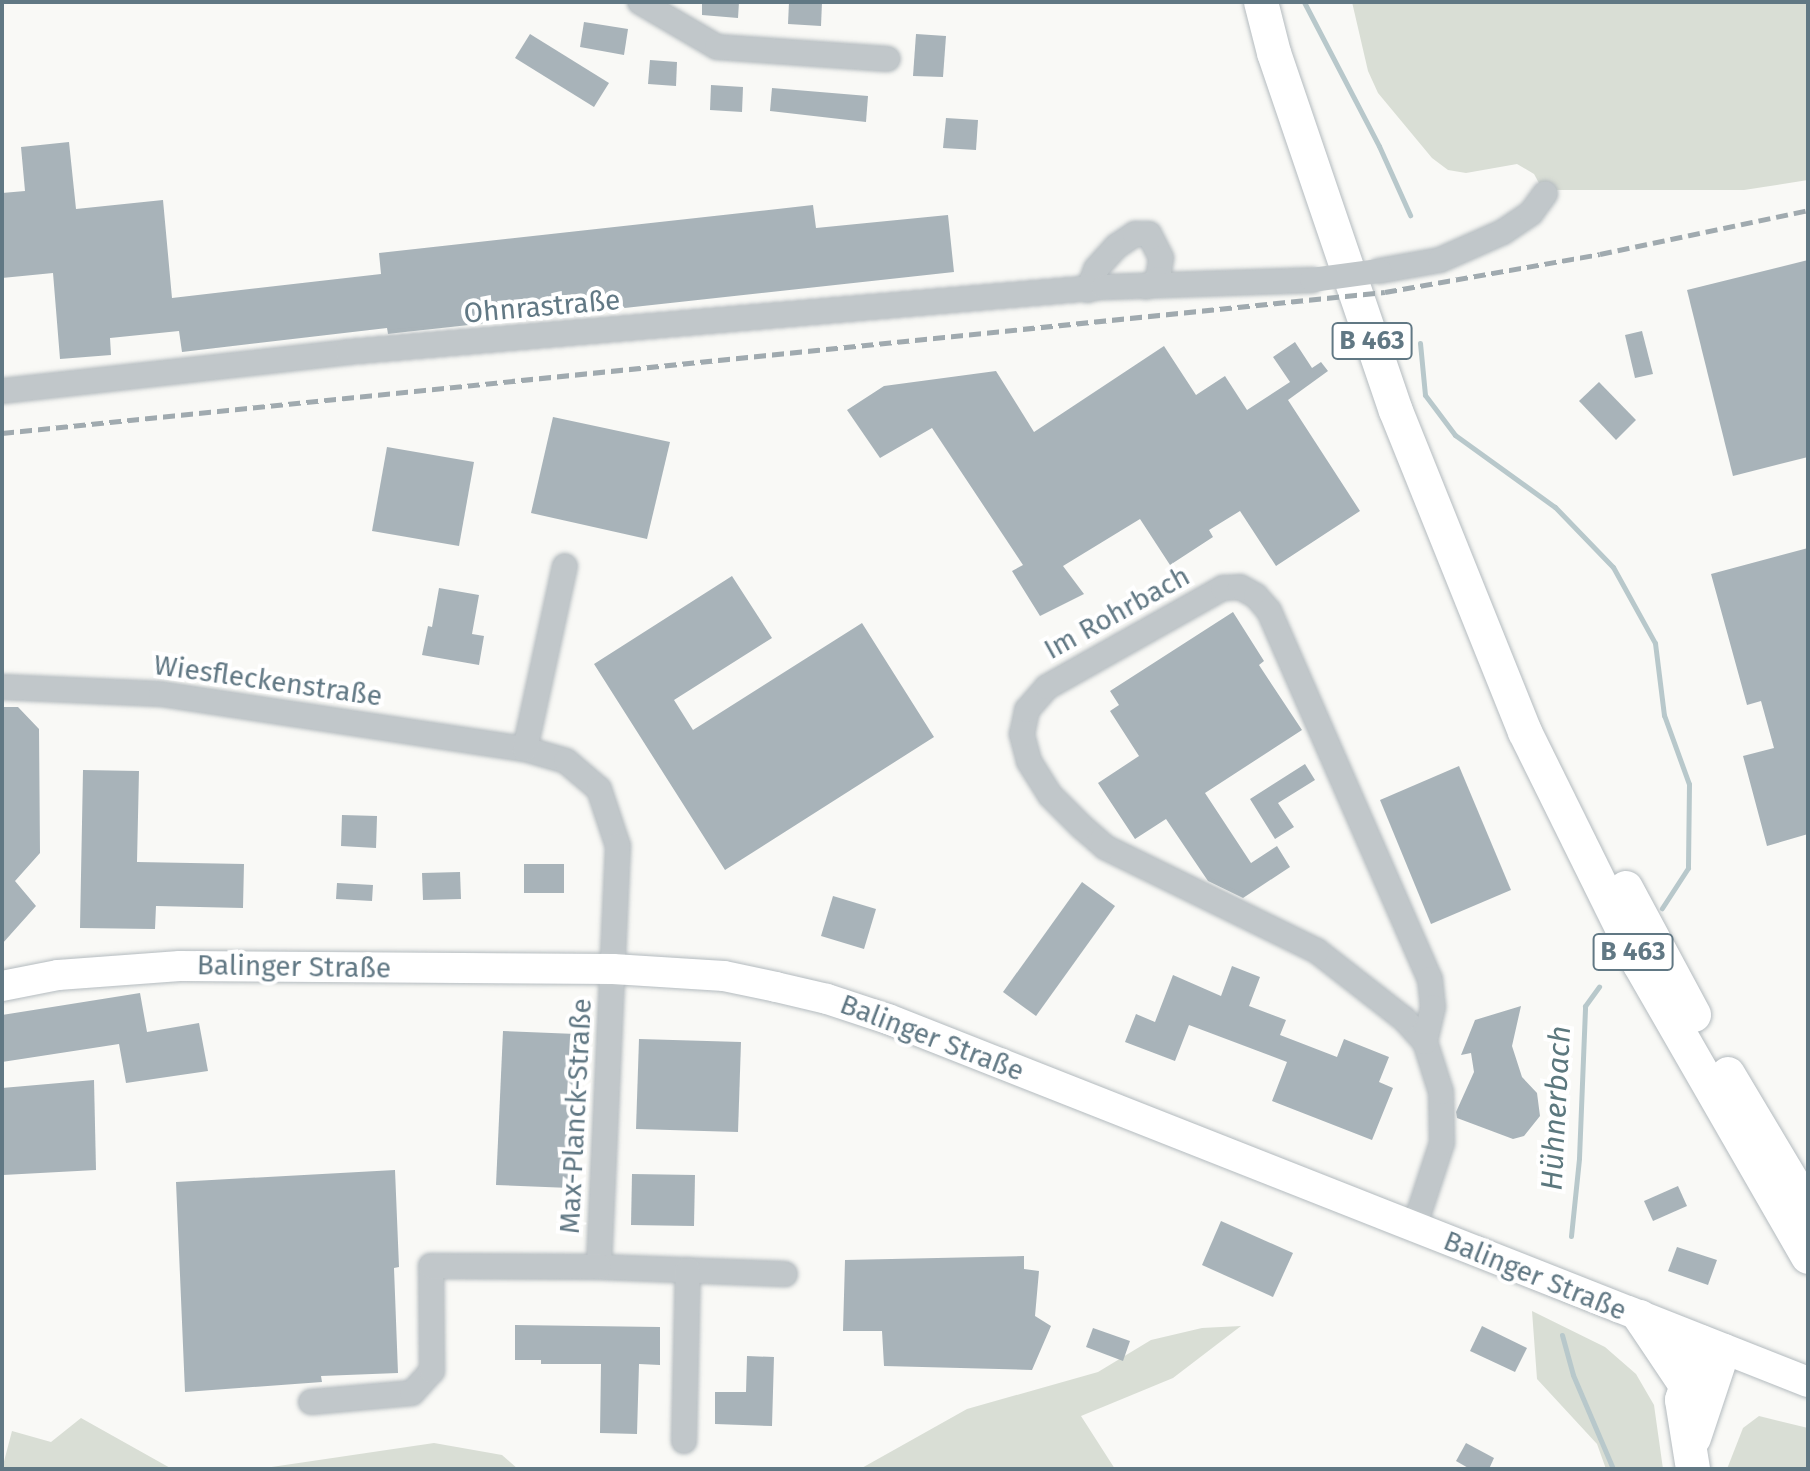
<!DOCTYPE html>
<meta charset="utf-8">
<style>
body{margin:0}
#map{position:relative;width:1810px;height:1471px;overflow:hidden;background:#f9f9f6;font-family:"Fira Sans",sans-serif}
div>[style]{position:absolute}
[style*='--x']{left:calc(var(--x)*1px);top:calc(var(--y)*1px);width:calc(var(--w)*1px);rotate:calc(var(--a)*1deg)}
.green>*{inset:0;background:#d9ded5}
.stream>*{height:5px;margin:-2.5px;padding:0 2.5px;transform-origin:2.5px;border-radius:2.5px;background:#b8c8cb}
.building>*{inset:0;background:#a8b3b9}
.roads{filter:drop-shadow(0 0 2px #b4bbbf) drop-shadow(0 0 2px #b4bbbf)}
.minor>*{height:24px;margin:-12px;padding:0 12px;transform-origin:12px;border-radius:12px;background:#c1c7ca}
.major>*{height:30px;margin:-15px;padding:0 15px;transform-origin:15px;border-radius:15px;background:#fff}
.highway>*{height:34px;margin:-17px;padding:0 17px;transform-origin:17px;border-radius:17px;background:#fff}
.rail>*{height:5px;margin-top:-2.5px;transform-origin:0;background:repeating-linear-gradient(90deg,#a0aaaf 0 12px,transparent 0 18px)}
.minor-bridge>*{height:24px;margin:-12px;padding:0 12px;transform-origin:12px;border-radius:12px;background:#c1c7ca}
span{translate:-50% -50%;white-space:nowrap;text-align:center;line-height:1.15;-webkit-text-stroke:8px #fff;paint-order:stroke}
.shield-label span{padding:2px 6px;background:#fff;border:2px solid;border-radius:6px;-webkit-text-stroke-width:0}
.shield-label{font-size:26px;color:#617884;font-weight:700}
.street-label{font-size:28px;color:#617884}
.water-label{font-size:30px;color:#5c787e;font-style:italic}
.frame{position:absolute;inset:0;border:4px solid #617884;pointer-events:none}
</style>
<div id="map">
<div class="green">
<div style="clip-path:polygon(1352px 2px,1808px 2px,1808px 180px,1744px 190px,1557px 190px,1545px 194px,1534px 174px,1517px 164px,1466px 173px,1448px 170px,1432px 158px,1378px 93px,1368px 71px)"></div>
<div style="clip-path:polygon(1532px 1311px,1605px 1347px,1636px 1374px,1654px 1405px,1663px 1469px,1606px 1469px,1597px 1444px,1537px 1379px)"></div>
<div style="clip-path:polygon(1241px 1326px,1173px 1378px,1081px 1416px,1115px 1469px,860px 1469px,967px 1409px,1098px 1372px,1151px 1340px,1202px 1328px)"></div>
<div style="clip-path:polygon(1759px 1416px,1808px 1428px,1808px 1469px,1727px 1469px,1743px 1428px)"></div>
<div style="clip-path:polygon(81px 1418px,172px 1469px,2px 1469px,12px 1431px,51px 1442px)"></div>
<div style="clip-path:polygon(434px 1443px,502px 1455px,518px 1469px,258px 1469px)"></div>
</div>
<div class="stream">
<div style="--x:1304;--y:2;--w:162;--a:62.5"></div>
<div style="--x:1379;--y:146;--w:76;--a:65.8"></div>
<div style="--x:1420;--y:343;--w:52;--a:84.5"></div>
<div style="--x:1425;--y:395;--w:50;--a:53.1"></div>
<div style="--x:1455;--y:435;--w:123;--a:35.8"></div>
<div style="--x:1555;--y:507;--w:83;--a:46"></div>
<div style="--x:1613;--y:567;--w:87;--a:61.1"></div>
<div style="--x:1655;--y:643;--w:73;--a:82.9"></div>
<div style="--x:1664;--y:715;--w:73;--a:70.1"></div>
<div style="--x:1689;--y:784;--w:84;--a:90.7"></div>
<div style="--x:1688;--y:868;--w:48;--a:123"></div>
<div style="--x:1571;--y:1236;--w:78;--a:-84.1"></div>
<div style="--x:1579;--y:1158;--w:152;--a:-87.7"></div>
<div style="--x:1585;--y:1006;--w:24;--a:-54"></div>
<div style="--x:1562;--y:1335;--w:41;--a:74.6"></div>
<div style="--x:1573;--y:1375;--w:102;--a:66.9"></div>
</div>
<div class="building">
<div style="clip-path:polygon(702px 2px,739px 2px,738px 18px,702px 15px)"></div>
<div style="clip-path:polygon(789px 2px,822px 2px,821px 26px,788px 24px)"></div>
<div style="clip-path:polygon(584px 22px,628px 29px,624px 55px,580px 47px)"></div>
<div style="clip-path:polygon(530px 34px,609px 83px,594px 107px,515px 58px)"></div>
<div style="clip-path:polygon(916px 34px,946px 36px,943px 77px,913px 76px)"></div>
<div style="clip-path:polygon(650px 60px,677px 62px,676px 86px,648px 84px)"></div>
<div style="clip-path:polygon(711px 85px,743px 87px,742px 112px,710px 110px)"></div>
<div style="clip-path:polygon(772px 88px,868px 96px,866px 122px,770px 111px)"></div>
<div style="clip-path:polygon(946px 118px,978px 120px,976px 150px,943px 148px)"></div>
<div style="clip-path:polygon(69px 142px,76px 209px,163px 200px,172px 298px,381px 274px,379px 253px,813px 205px,816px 228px,948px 215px,954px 272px,405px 332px,388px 334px,387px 328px,182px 352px,179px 331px,110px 338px,111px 355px,60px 359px,53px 273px,2px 278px,2px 193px,25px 191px,21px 147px)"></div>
<div style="clip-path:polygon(1808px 260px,1808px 457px,1733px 476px,1687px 290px)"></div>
<div style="clip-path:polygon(1642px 331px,1653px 374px,1635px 378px,1625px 335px)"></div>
<div style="clip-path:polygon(1295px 342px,1312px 368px,1321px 362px,1328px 371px,1288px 400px,1360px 511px,1276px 566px,1240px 511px,1209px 530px,1213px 537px,1170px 565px,1140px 519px,1063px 566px,1084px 594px,1040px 616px,1012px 571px,1023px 565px,932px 428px,880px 458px,847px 410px,884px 386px,996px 371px,1034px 432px,1164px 346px,1196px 395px,1225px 376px,1247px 410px,1290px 382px,1273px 357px)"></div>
<div style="clip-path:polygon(1599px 382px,1636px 420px,1616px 440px,1579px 401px)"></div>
<div style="clip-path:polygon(553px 417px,670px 442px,647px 539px,531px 513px)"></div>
<div style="clip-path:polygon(387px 447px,474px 462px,459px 546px,372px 531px)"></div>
<div style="clip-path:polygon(1808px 548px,1808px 834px,1767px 846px,1743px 756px,1774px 748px,1761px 701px,1747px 705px,1711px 574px)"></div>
<div style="clip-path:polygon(732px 576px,772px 638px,674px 700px,693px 730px,862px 623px,934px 737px,725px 870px,594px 664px)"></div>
<div style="clip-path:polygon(439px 588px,479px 595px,472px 634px,484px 636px,479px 665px,422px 655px,428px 626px,432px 627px)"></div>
<div style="clip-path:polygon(1233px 612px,1264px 661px,1259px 665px,1302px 730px,1205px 793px,1251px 863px,1277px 846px,1290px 867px,1243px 898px,1208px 881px,1166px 819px,1135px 839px,1098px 783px,1139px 756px,1110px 711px,1119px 705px,1110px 691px)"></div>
<div style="clip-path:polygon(2px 707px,18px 707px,39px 729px,40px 853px,15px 881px,36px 906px,2px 944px)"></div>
<div style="clip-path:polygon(1305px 764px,1315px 780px,1278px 803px,1294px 827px,1275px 839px,1250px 799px)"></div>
<div style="clip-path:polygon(1459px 766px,1511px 890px,1431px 924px,1380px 800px)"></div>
<div style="clip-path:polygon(83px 770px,139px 771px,137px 862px,244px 864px,243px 908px,156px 906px,155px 929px,80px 928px)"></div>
<div style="clip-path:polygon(342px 815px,377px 816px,376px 848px,341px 846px)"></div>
<div style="clip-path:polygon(524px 864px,564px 864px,564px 893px,524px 893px)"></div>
<div style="clip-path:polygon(460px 872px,461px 899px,423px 900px,422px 873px)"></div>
<div style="clip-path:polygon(1082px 882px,1115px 906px,1036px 1016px,1003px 992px)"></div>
<div style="clip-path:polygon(337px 883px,373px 885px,372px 901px,336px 899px)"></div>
<div style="clip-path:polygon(833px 896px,876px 909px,864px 949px,821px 936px)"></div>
<div style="clip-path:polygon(1232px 966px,1260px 977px,1249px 1006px,1286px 1020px,1280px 1035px,1337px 1057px,1344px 1039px,1389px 1057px,1379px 1082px,1393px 1088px,1372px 1140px,1272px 1101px,1287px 1062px,1189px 1025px,1175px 1061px,1125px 1042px,1136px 1014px,1155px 1022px,1173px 975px,1221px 996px)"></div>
<div style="clip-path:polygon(140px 993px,147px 1032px,199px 1023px,208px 1071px,126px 1083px,119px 1044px,2px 1062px,2px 1015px)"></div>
<div style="clip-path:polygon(1521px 1006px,1512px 1046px,1522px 1077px,1537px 1093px,1540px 1116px,1524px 1136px,1513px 1139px,1457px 1118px,1456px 1112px,1474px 1072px,1471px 1053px,1461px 1055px,1475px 1020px)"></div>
<div style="clip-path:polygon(503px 1031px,576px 1034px,570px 1188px,496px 1185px)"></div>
<div style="clip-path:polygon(639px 1039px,741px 1042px,738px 1132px,636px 1129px)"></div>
<div style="clip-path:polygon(94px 1080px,96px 1170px,3px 1175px,2px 1088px)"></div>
<div style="clip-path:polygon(395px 1170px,399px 1267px,394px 1268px,398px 1373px,321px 1376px,322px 1382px,185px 1392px,176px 1182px)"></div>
<div style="clip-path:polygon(632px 1174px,695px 1175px,694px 1226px,631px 1225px)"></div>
<div style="clip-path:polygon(1678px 1186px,1687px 1206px,1653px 1221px,1644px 1201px)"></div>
<div style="clip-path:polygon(1221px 1221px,1293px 1253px,1273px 1297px,1202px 1265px)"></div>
<div style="clip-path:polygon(1677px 1247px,1717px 1260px,1708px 1285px,1668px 1271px)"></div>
<div style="clip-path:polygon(1024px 1256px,1024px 1269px,1039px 1271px,1035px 1316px,1051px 1326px,1032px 1370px,884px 1366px,882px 1331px,843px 1331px,845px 1260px)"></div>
<div style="clip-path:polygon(515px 1325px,660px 1327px,660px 1365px,639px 1364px,637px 1434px,600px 1433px,601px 1364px,541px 1364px,541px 1360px,515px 1360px)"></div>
<div style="clip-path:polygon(1482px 1326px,1527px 1348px,1515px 1372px,1470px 1351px)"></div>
<div style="clip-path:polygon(1093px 1328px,1130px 1341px,1123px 1361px,1086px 1347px)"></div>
<div style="clip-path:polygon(747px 1356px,774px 1357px,772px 1426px,715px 1424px,715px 1392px,746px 1392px)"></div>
<div style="clip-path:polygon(1466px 1443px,1494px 1458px,1489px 1469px,1470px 1469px,1456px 1461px)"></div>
</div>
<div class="roads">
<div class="minor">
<div style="--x:640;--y:2;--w:89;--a:30.3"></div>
<div style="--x:717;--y:47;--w:171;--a:4"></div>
<div style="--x:1379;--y:271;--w:62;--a:-10.2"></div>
<div style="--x:1440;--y:260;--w:69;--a:-24"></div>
<div style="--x:1503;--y:232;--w:34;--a:-34"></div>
<div style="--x:1531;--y:213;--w:24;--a:-54"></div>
<div style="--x:1088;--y:290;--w:22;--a:-69"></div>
<div style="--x:1096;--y:269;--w:31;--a:-48"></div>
<div style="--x:1117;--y:246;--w:22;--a:-34"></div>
<div style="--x:1135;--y:234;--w:14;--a:0"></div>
<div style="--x:1149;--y:234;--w:27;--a:63"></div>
<div style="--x:1161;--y:258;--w:21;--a:98"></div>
<div style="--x:1158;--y:279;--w:14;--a:146"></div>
<div style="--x:2;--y:391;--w:348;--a:-6.4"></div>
<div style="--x:348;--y:352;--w:759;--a:-4.91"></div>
<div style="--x:1104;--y:287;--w:208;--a:-1.9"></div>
<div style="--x:2;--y:687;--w:159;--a:2.5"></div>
<div style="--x:161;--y:694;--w:368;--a:8.6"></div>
<div style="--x:525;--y:749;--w:43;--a:16.3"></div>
<div style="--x:566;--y:761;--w:43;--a:40.3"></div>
<div style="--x:599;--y:789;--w:60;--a:71.6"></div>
<div style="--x:618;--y:846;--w:421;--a:92.6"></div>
<div style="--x:599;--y:1267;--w:186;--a:2.2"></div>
<div style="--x:525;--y:749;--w:187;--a:-77.7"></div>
<div style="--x:1414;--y:1228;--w:89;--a:-71.8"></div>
<div style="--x:1442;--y:1143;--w:51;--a:-91.1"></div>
<div style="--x:1441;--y:1092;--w:52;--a:-107.7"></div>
<div style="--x:1425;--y:1042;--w:31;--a:-132"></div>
<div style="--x:1404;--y:1019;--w:110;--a:-142"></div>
<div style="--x:1317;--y:951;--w:236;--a:-153.9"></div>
<div style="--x:1105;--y:847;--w:30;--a:-139"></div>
<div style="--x:1082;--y:827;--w:45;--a:-135"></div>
<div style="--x:1050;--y:795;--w:40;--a:-122"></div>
<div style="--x:1029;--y:761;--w:28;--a:-105"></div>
<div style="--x:1022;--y:734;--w:25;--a:-78"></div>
<div style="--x:1027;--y:710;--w:30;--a:-49"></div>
<div style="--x:1047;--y:687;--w:202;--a:-29.4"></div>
<div style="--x:1223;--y:588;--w:17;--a:-3"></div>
<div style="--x:1240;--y:587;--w:18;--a:29"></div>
<div style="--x:1256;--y:596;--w:20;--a:49"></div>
<div style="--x:1269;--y:611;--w:402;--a:66.4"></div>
<div style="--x:1430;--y:979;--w:28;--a:84"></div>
<div style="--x:1433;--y:1007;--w:36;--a:103"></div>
<div style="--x:311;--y:1402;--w:101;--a:-5.1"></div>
<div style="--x:412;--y:1393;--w:30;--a:-48"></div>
<div style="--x:432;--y:1371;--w:105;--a:-90.5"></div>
<div style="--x:431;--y:1266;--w:168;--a:0.3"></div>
<div style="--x:684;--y:1441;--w:171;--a:-88.7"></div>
</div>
<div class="major">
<div style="--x:2;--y:986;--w:57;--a:-11.1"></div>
<div style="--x:58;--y:975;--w:122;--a:-4.2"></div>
<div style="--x:180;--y:966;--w:433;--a:0.4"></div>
<div style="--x:613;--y:969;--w:111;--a:3.6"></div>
<div style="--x:724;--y:976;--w:53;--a:11.9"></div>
<div style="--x:776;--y:987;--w:52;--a:13.2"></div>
<div style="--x:827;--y:999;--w:64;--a:18.2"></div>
<div style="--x:888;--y:1019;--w:989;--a:21.53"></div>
</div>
<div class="highway">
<div style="--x:1261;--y:2;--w:53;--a:75.7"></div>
<div style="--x:1274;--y:53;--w:378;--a:71.2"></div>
<div style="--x:1396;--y:411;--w:346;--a:68.1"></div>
<div style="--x:1525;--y:732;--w:258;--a:63.7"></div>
<div style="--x:1639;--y:963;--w:339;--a:60.1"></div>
<div style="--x:1626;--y:888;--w:144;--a:61.8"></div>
<div style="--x:1728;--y:1074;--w:156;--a:59.2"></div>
<div style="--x:1640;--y:1317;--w:81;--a:56.1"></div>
<div style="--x:1694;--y:1438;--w:92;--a:-71.6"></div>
<div style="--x:1693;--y:1469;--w:70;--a:-99.1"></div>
<div style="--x:1682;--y:1400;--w:61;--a:-72.8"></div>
</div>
</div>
<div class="rail">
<div style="--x:2;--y:433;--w:1390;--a:-5.82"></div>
<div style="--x:1385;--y:292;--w:218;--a:-10"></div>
<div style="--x:1600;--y:254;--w:213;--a:-11.9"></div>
</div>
<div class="minor-bridge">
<div style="--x:1312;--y:280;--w:68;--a:-7.7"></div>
</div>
<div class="shield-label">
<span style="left:1372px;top:341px">B 463</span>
<span style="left:1633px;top:952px">B 463</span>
</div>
<div class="street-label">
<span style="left:542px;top:307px;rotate:-5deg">Ohnrastraße</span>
<span style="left:1117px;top:613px;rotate:-29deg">Im Rohrbach</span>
<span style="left:268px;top:681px;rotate:8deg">Wiesfleckenstraße</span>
<span style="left:294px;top:967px;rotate:1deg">Balinger Straße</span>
<span style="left:932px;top:1038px;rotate:21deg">Balinger Straße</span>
<span style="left:576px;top:1116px;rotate:-87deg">Max-Planck-Straße</span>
<span style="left:1535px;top:1276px;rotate:22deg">Balinger Straße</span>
</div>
<div class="water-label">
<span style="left:1556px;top:1108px;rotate:-87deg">Hühnerbach</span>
</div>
<div class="frame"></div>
</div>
